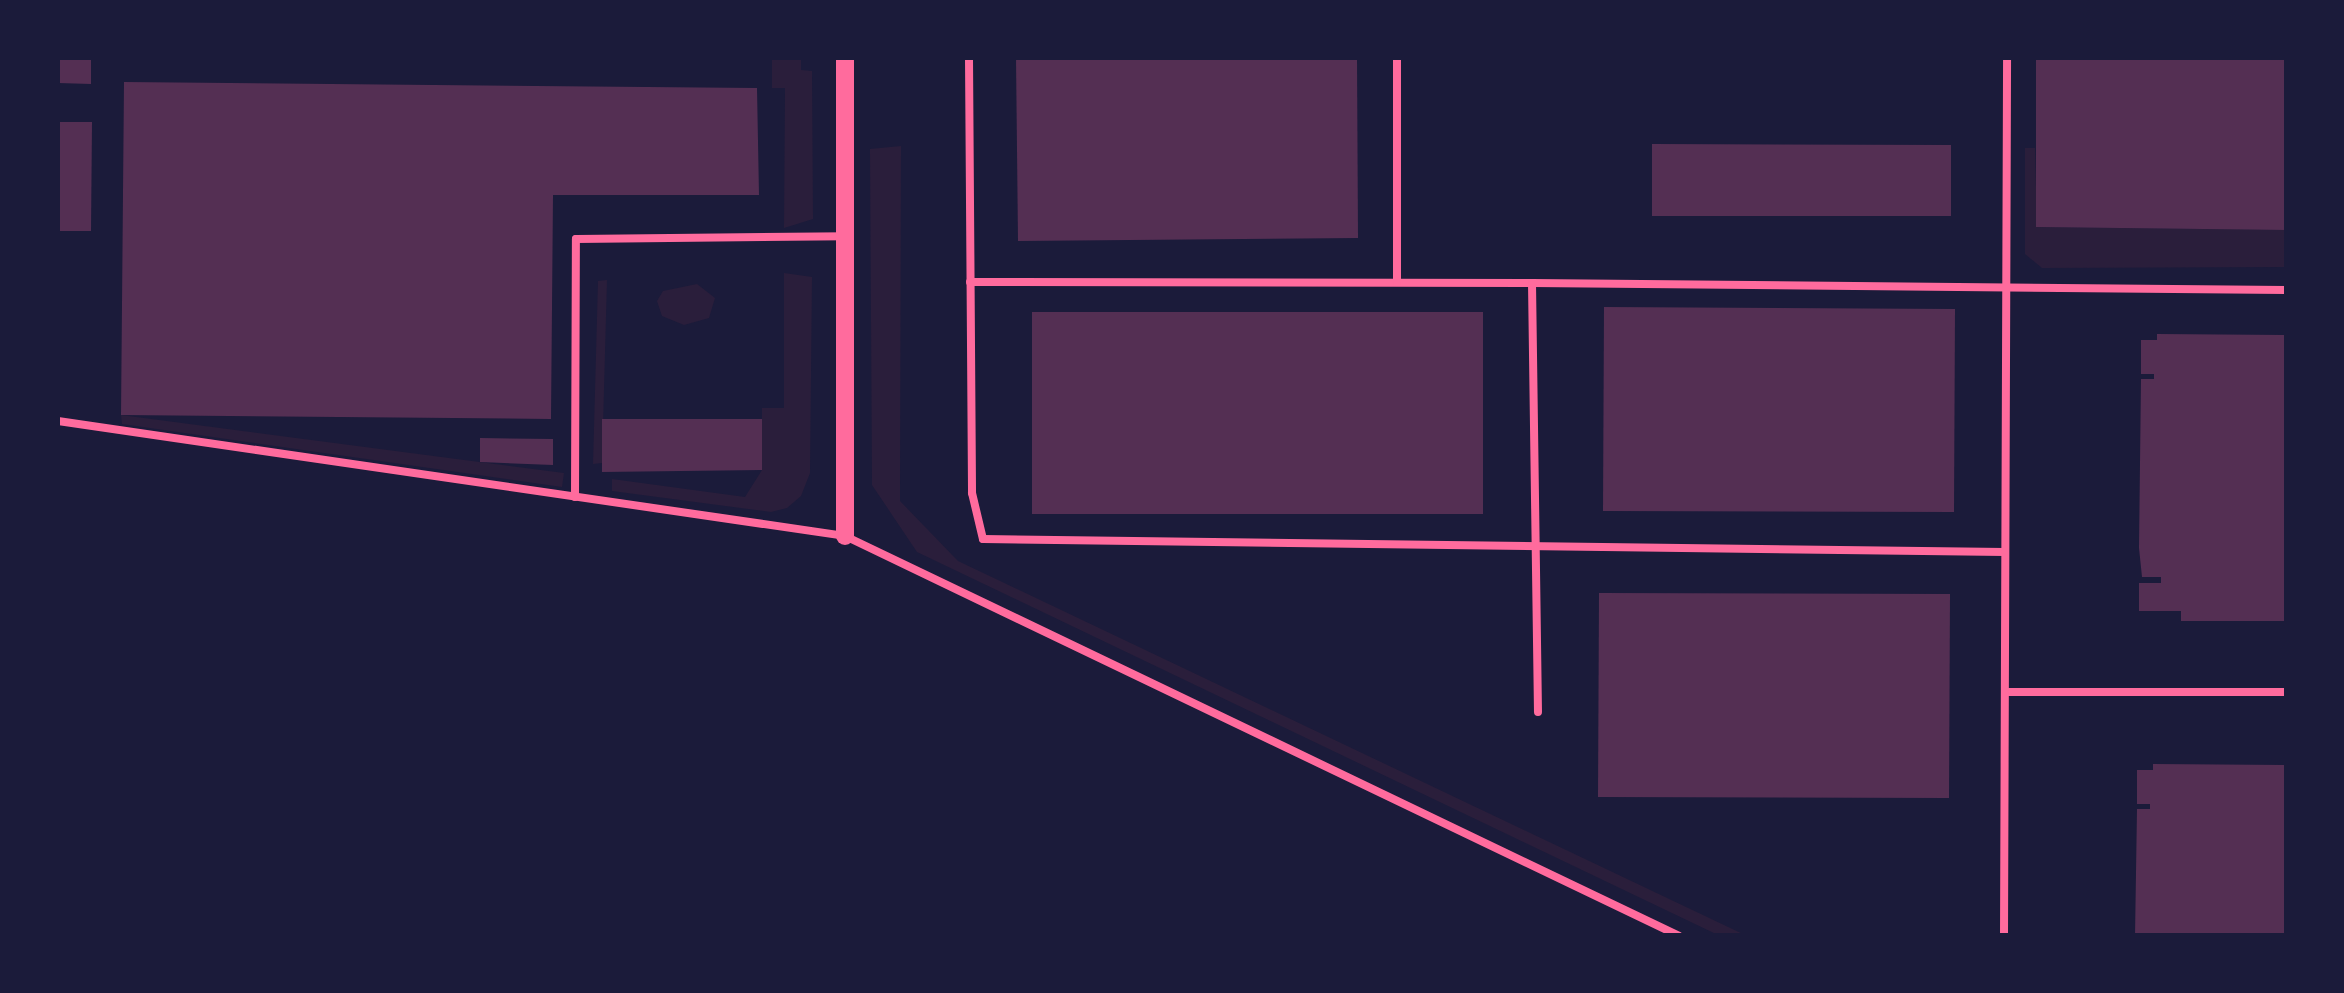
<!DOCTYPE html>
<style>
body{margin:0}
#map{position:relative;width:2344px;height:993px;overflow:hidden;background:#1b1b3a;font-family:"IBM Plex Sans",sans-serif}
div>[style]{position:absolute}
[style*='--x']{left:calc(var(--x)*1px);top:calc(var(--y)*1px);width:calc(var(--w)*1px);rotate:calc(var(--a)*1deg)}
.green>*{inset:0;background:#2a1e3b}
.building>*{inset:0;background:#542f53}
.service>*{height:8px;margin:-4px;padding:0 4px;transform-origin:4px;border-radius:4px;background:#ff6b9d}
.tertiary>*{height:18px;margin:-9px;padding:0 9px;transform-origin:9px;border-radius:9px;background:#ff6b9d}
span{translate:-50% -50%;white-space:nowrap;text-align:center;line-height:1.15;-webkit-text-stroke:9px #1b1b3a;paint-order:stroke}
.frame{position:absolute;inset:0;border:60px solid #1b1b3a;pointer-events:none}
</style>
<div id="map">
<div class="green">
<div style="clip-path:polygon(772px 58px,801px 58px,801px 70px,812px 71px,813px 219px,784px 228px,785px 88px,772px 88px)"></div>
<div style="clip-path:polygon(901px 146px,900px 501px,958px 561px,1745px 935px,1718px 935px,917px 552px,872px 485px,870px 149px)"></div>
<div style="clip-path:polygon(2025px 148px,2035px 148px,2037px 227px,2286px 230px,2286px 267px,2042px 268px,2025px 254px)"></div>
<div style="clip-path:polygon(784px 273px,812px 277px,810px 473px,801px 496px,787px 508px,771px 512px,612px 491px,612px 479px,745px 497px,762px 470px,762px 408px,784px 408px)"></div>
<div style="clip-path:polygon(607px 280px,602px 463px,593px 464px,598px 281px)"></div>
<div style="clip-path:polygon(697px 284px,715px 298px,709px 318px,684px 325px,662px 316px,657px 301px,663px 291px)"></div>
<div style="clip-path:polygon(121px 415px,564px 473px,562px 487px,122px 424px)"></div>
</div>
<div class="building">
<div style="clip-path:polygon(58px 58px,91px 58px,91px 84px,58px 83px)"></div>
<div style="clip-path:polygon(1016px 58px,1357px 58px,1358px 238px,1018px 241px)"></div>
<div style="clip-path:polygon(2036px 58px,2286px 58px,2286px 230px,2036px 227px)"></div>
<div style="clip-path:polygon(124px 82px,757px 88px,759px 195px,553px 195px,551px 419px,121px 415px)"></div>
<div style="clip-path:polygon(58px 122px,92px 122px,91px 231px,58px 231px)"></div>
<div style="clip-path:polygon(1652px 144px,1951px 145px,1951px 216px,1652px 216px)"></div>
<div style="clip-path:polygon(1604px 307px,1955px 309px,1954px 512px,1603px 511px)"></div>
<div style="clip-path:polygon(1032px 312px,1483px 312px,1483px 514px,1032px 514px)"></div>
<div style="clip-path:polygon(2157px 334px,2286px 335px,2286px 621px,2181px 621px,2181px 611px,2139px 611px,2139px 583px,2161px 583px,2161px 577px,2142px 577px,2139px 548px,2141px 379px,2154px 379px,2154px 374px,2141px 374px,2141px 340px,2157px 340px)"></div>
<div style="clip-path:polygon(602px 419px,762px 419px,762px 470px,602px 472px)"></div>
<div style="clip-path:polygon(480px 438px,553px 439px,553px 465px,480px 462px)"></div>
<div style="clip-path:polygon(1599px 593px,1950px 594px,1949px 798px,1598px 797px)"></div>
<div style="clip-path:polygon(2153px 764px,2286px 765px,2286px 936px,2135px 936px,2137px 809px,2150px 809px,2150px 804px,2137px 804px,2137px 770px,2153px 770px)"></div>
</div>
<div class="service">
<div style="--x:969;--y:58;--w:435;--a:89.6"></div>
<div style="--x:972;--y:493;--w:47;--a:76.6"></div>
<div style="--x:983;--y:539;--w:1022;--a:0.73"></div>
<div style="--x:970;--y:282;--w:562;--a:0.1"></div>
<div style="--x:1532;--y:283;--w:429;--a:89.2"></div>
<div style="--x:1397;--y:282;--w:224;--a:-90"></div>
<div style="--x:1532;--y:283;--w:754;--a:0.53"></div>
<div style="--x:58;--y:421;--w:795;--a:8.31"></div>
<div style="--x:845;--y:536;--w:925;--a:25.62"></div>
<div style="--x:575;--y:497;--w:258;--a:-89.8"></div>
<div style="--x:576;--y:239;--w:269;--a:-0.6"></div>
<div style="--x:2005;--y:692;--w:281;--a:0"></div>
<div style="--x:2004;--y:936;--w:878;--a:-89.8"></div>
</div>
<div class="tertiary">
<div style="--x:845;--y:536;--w:478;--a:-90"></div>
</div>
<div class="frame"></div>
</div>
